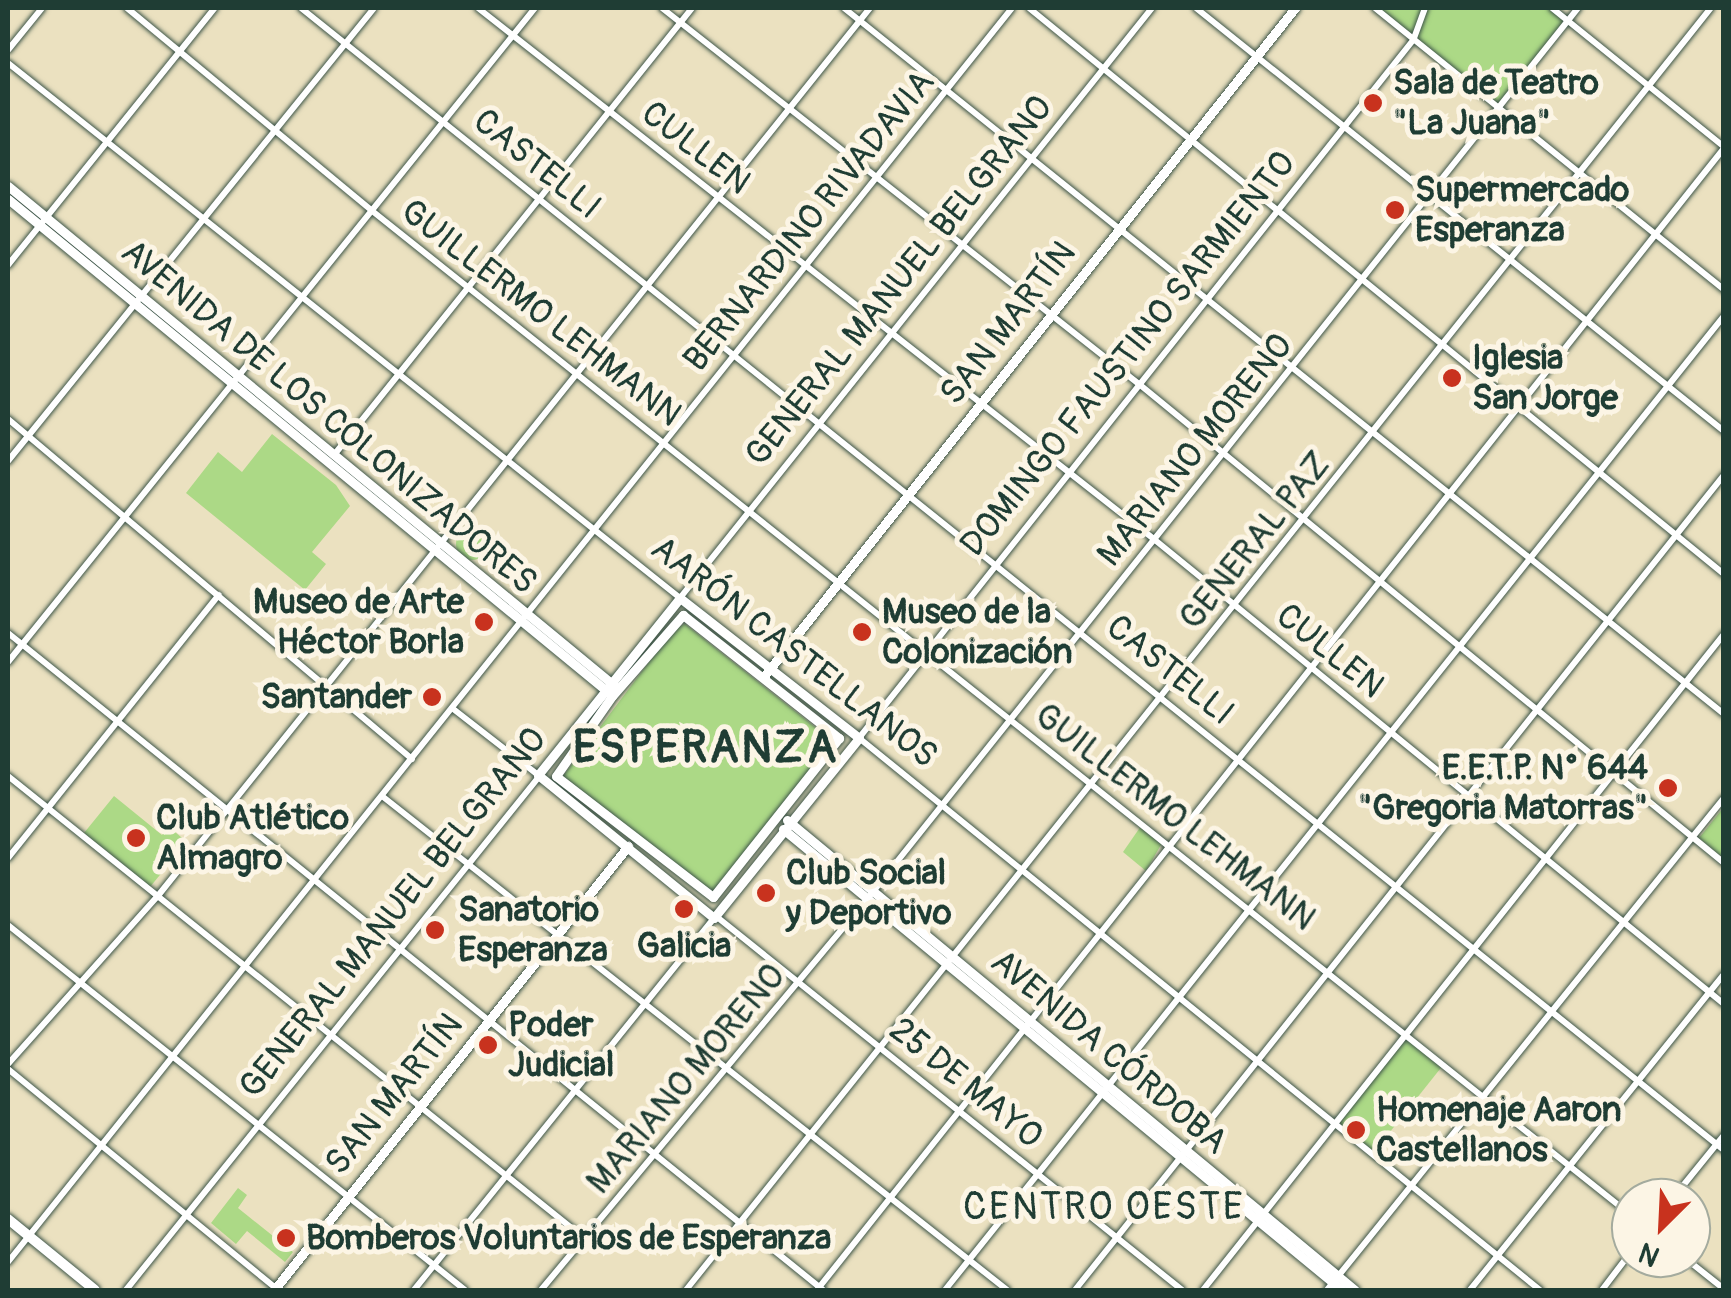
<!DOCTYPE html>
<meta charset="utf-8">
<style>
body{margin:0}
#map{position:relative;width:1731px;height:1298px;overflow:hidden;background:#ebe1c0;font-family:Pangolin,sans-serif}
div>[style]{position:absolute}
[style*='--x']{left:calc(var(--x)*1px);top:calc(var(--y)*1px);width:calc(var(--w)*1px);rotate:calc(var(--a)*1deg)}
.green>*{inset:0;background:#acd986}
.round{border-radius:50%}
.roads{filter:drop-shadow(0 0 2px #3e5649) drop-shadow(0 0 2px #3e5649)}
.street>*{height:6px;margin:-3px;padding:0 3px;transform-origin:3px;border-radius:3px;background:#fff}
.secondary>*{height:9px;margin:-4.5px;padding:0 4.5px;transform-origin:4.5px;border-radius:4.5px;background:#fff}
.primary>*{height:10px;margin:-5px;padding:0 5px;transform-origin:5px;border-radius:5px;background:#fff}
.dots>*{width:28px;height:28px;translate:-50% -50%;box-sizing:border-box;border:5px solid #fcf5e5;border-radius:50%}
span{translate:-50% -50%;white-space:nowrap;text-align:center;line-height:1.15;-webkit-text-stroke:10px #fcf5e5;paint-order:stroke}
.poi-label{font-size:35px;color:#1f3d34;font-weight:700}
.left{translate:0 -50%;text-align:left}
.right{translate:-100% -50%;text-align:right}
.street-label{font-size:35px;color:#1f3d34}
.neighbourhood-label{font-size:38px;color:#1f3d34;letter-spacing:2.5px}
.district-label{font-size:45px;color:#1f3d34;font-weight:700;letter-spacing:2.5px}
.frame{position:absolute;inset:0;border:10px solid #1f3d34;pointer-events:none}
.north{position:absolute;left:1611px;top:1178px;width:100px;height:100px;box-sizing:border-box;background:#fcf5e5;border:2px solid #a4ab9e;border-radius:50%;rotate:204deg;font-size:28px;font-weight:700;line-height:40px;text-align:center;color:#1f3d34}
.north::after{content:'';display:block;margin:auto;width:35px;height:45px;background:#c8321e;clip-path:polygon(50% 0,100% 100%,50% 72%,0 100%)}
</style>
<div id="map">
<div class="green">
<div style="clip-path:polygon(1375px 8px,1552px 8px,1568px 20px,1498px 107px)"></div>
<div style="clip-path:polygon(272px 434px,336px 485px,350px 506px,312px 552px,326px 564px,305px 590px,186px 493px,218px 452px,242px 472px)"></div>
<div class="round" style="left:456px;top:528px;width:32px;height:32px"></div>
<div style="clip-path:polygon(685px 624px,834px 742px,720px 891px,709px 892px,563px 776px,674px 629px)"></div>
<div style="clip-path:polygon(114px 796px,162px 835px,169px 827px,187px 842px,150px 887px,84px 833px)"></div>
<div style="clip-path:polygon(1723px 808px,1723px 858px,1699px 838px)"></div>
<div style="clip-path:polygon(1141px 826px,1162px 843px,1146px 871px,1123px 852px)"></div>
<div style="clip-path:polygon(1408px 1035px,1444px 1064px,1374px 1152px,1338px 1123px)"></div>
<div style="clip-path:polygon(238px 1188px,247px 1195px,238px 1208px,293px 1252px,285px 1262px,247px 1231px,236px 1244px,211px 1223px)"></div>
</div>
<div class="roads">
<div class="street">
<div style="--x:127;--y:8;--w:317;--a:39.6"></div>
<div style="--x:371;--y:210;--w:1612;--a:38.58"></div>
<div style="--x:301;--y:8;--w:1825;--a:38.75"></div>
<div style="--x:478;--y:8;--w:861;--a:38.16"></div>
<div style="--x:1155;--y:540;--w:734;--a:39.2"></div>
<div style="--x:662;--y:8;--w:607;--a:38.25"></div>
<div style="--x:1139;--y:384;--w:756;--a:39.31"></div>
<div style="--x:844;--y:8;--w:1128;--a:38.74"></div>
<div style="--x:1029;--y:8;--w:896;--a:39.16"></div>
<div style="--x:1196;--y:8;--w:677;--a:38.7"></div>
<div style="--x:1375;--y:8;--w:449;--a:38.9"></div>
<div style="--x:1425;--y:8;--w:33;--a:110"></div>
<div style="--x:1414;--y:39;--w:893;--a:128.45"></div>
<div style="--x:859;--y:738;--w:877;--a:39.03"></div>
<div style="--x:1552;--y:8;--w:221;--a:38.9"></div>
<div style="--x:8;--y:50;--w:54;--a:-51"></div>
<div style="--x:8;--y:63;--w:859;--a:38.52"></div>
<div style="--x:680;--y:598;--w:756;--a:-51.34"></div>
<div style="--x:8;--y:265;--w:330;--a:-51.2"></div>
<div style="--x:8;--y:419;--w:528;--a:40.08"></div>
<div style="--x:334;--y:455;--w:573;--a:-51.31"></div>
<div style="--x:8;--y:461;--w:582;--a:-51.06"></div>
<div style="--x:8;--y:633;--w:1047;--a:38.87"></div>
<div style="--x:8;--y:662;--w:840;--a:-51.14"></div>
<div style="--x:452;--y:708;--w:109;--a:37.9"></div>
<div style="--x:8;--y:776;--w:738;--a:38.73"></div>
<div style="--x:382;--y:796;--w:797;--a:38.32"></div>
<div style="--x:8;--y:858;--w:337;--a:-51.3"></div>
<div style="--x:717;--y:917;--w:596;--a:38.73"></div>
<div style="--x:8;--y:925;--w:585;--a:38.61"></div>
<div style="--x:8;--y:1064;--w:224;--a:-48.3"></div>
<div style="--x:157;--y:897;--w:1140;--a:-51.27"></div>
<div style="--x:8;--y:1069;--w:349;--a:39.3"></div>
<div style="--x:1673;--y:1198;--w:81;--a:-51"></div>
<div style="--x:1685;--y:1258;--w:50;--a:38.5"></div>
<div style="--x:8;--y:1262;--w:1606;--a:-51.32"></div>
<div style="--x:126;--y:1290;--w:657;--a:-51.18"></div>
<div style="--x:414;--y:1290;--w:478;--a:-51.1"></div>
<div style="--x:541;--y:1290;--w:510;--a:-50.17"></div>
<div style="--x:868;--y:898;--w:1139;--a:-51.42"></div>
<div style="--x:686;--y:1290;--w:1641;--a:-51.36"></div>
<div style="--x:817;--y:1290;--w:1458;--a:-51.54"></div>
<div style="--x:945;--y:1290;--w:1247;--a:-51.35"></div>
<div style="--x:1075;--y:1290;--w:1042;--a:-51.47"></div>
<div style="--x:1203;--y:1290;--w:838;--a:-51.54"></div>
<div style="--x:1327;--y:1290;--w:632;--a:-51.1"></div>
<div style="--x:1470;--y:1290;--w:405;--a:-51.2"></div>
<div style="--x:1602;--y:1290;--w:48;--a:-52.7"></div>
</div>
<div class="secondary">
<div style="--x:8;--y:186;--w:788;--a:39.49"></div>
<div style="--x:8;--y:199;--w:777;--a:39.41"></div>
<div style="--x:680;--y:598;--w:227;--a:38"></div>
<div style="--x:859;--y:738;--w:231;--a:128.9"></div>
<div style="--x:714;--y:918;--w:227;--a:-140.9"></div>
<div style="--x:538;--y:775;--w:227;--a:-51.3"></div>
<div style="--x:683;--y:615;--w:199;--a:38.3"></div>
<div style="--x:839;--y:738;--w:203;--a:128.4"></div>
<div style="--x:713;--y:897;--w:198;--a:-142.4"></div>
<div style="--x:556;--y:776;--w:98;--a:-55"></div>
<div style="--x:612;--y:696;--w:108;--a:-48.8"></div>
<div style="--x:765;--y:675;--w:852;--a:-51.53"></div>
<div style="--x:787;--y:820;--w:737;--a:39.61"></div>
<div style="--x:783;--y:829;--w:725;--a:39.51"></div>
<div style="--x:274;--y:1290;--w:568;--a:-51.43"></div>
</div>
<div class="primary">
<div style="--x:8;--y:1219;--w:112;--a:39.2"></div>
</div>
</div>
<div class="dots">
<div style="left:1373px;top:103px;background:#c8321e"></div>
<div style="left:1395px;top:210px;background:#c8321e"></div>
<div style="left:1452px;top:378px;background:#c8321e"></div>
<div style="left:484px;top:622px;background:#c8321e"></div>
<div style="left:862px;top:632px;background:#c8321e"></div>
<div style="left:432px;top:697px;background:#c8321e"></div>
<div style="left:1668px;top:788px;background:#c8321e"></div>
<div style="left:136px;top:838px;background:#c8321e"></div>
<div style="left:766px;top:893px;background:#c8321e"></div>
<div style="left:684px;top:909px;background:#c8321e"></div>
<div style="left:435px;top:930px;background:#c8321e"></div>
<div style="left:488px;top:1045px;background:#c8321e"></div>
<div style="left:1356px;top:1130px;background:#c8321e"></div>
<div style="left:286px;top:1238px;background:#c8321e"></div>
</div>
<div class="poi-label">
<span class="left" style="left:1393px;top:103px">Sala de Teatro<br>"La Juana"</span>
<span class="left" style="left:1415px;top:210px">Supermercado<br>Esperanza</span>
<span class="left" style="left:1472px;top:378px">Iglesia<br>San Jorge</span>
<span class="right" style="left:464px;top:622px">Museo de Arte<br>Héctor Borla</span>
<span class="left" style="left:882px;top:632px">Museo de la<br>Colonización</span>
<span class="right" style="left:412px;top:697px">Santander</span>
<span class="right" style="left:1648px;top:788px">E.E.T.P. N° 644<br>"Gregoria Matorras"</span>
<span class="left" style="left:156px;top:838px">Club Atlético<br>Almagro</span>
<span class="left" style="left:786px;top:893px">Club Social<br>y Deportivo</span>
<span class="left" style="left:458px;top:930px">Sanatorio<br>Esperanza</span>
<span style="left:684px;top:946px">Galicia</span>
<span class="left" style="left:508px;top:1045px">Poder<br>Judicial</span>
<span class="left" style="left:1376px;top:1130px">Homenaje Aaron<br>Castellanos</span>
<span class="left" style="left:306px;top:1238px">Bomberos Voluntarios de Esperanza</span>
</div>
<div class="street-label">
<span style="left:696px;top:148px;rotate:38deg">CULLEN</span>
<span style="left:537px;top:164px;rotate:39deg">CASTELLI</span>
<span style="left:809px;top:221px;rotate:-51deg">BERNARDINO RIVADAVIA</span>
<span style="left:899px;top:281px;rotate:-51deg">GENERAL MANUEL BELGRANO</span>
<span style="left:541px;top:313px;rotate:38deg">GUILLERMO LEHMANN</span>
<span style="left:1008px;top:323px;rotate:-52deg">SAN MARTÍN</span>
<span style="left:1128px;top:354px;rotate:-51deg">DOMINGO FAUSTINO SARMIENTO</span>
<span style="left:329px;top:417px;rotate:40deg">AVENIDA DE LOS COLONIZADORES</span>
<span style="left:1195px;top:450px;rotate:-51deg">MARIANO MORENO</span>
<span style="left:1255px;top:541px;rotate:-51deg">GENERAL PAZ</span>
<span style="left:1330px;top:651px;rotate:39deg">CULLEN</span>
<span style="left:794px;top:652px;rotate:38deg">AARÓN CASTELLANOS</span>
<span style="left:1170px;top:670px;rotate:39deg">CASTELLI</span>
<span style="left:1175px;top:817px;rotate:38deg">GUILLERMO LEHMANN</span>
<span style="left:393px;top:913px;rotate:-51deg">GENERAL MANUEL BELGRANO</span>
<span style="left:1109px;top:1052px;rotate:40deg">AVENIDA CÓRDOBA</span>
<span style="left:686px;top:1079px;rotate:-50deg">MARIANO MORENO</span>
<span style="left:966px;top:1083px;rotate:39deg">25 DE MAYO</span>
<span style="left:394px;top:1094px;rotate:-51deg">SAN MARTÍN</span>
</div>
<div class="neighbourhood-label">
<span style="left:1104px;top:1208px">CENTRO OESTE</span>
</div>
<div class="district-label">
<span style="left:706px;top:749px">ESPERANZA</span>
</div>
<div class="frame"></div>
<div class="north">N</div>
</div>
